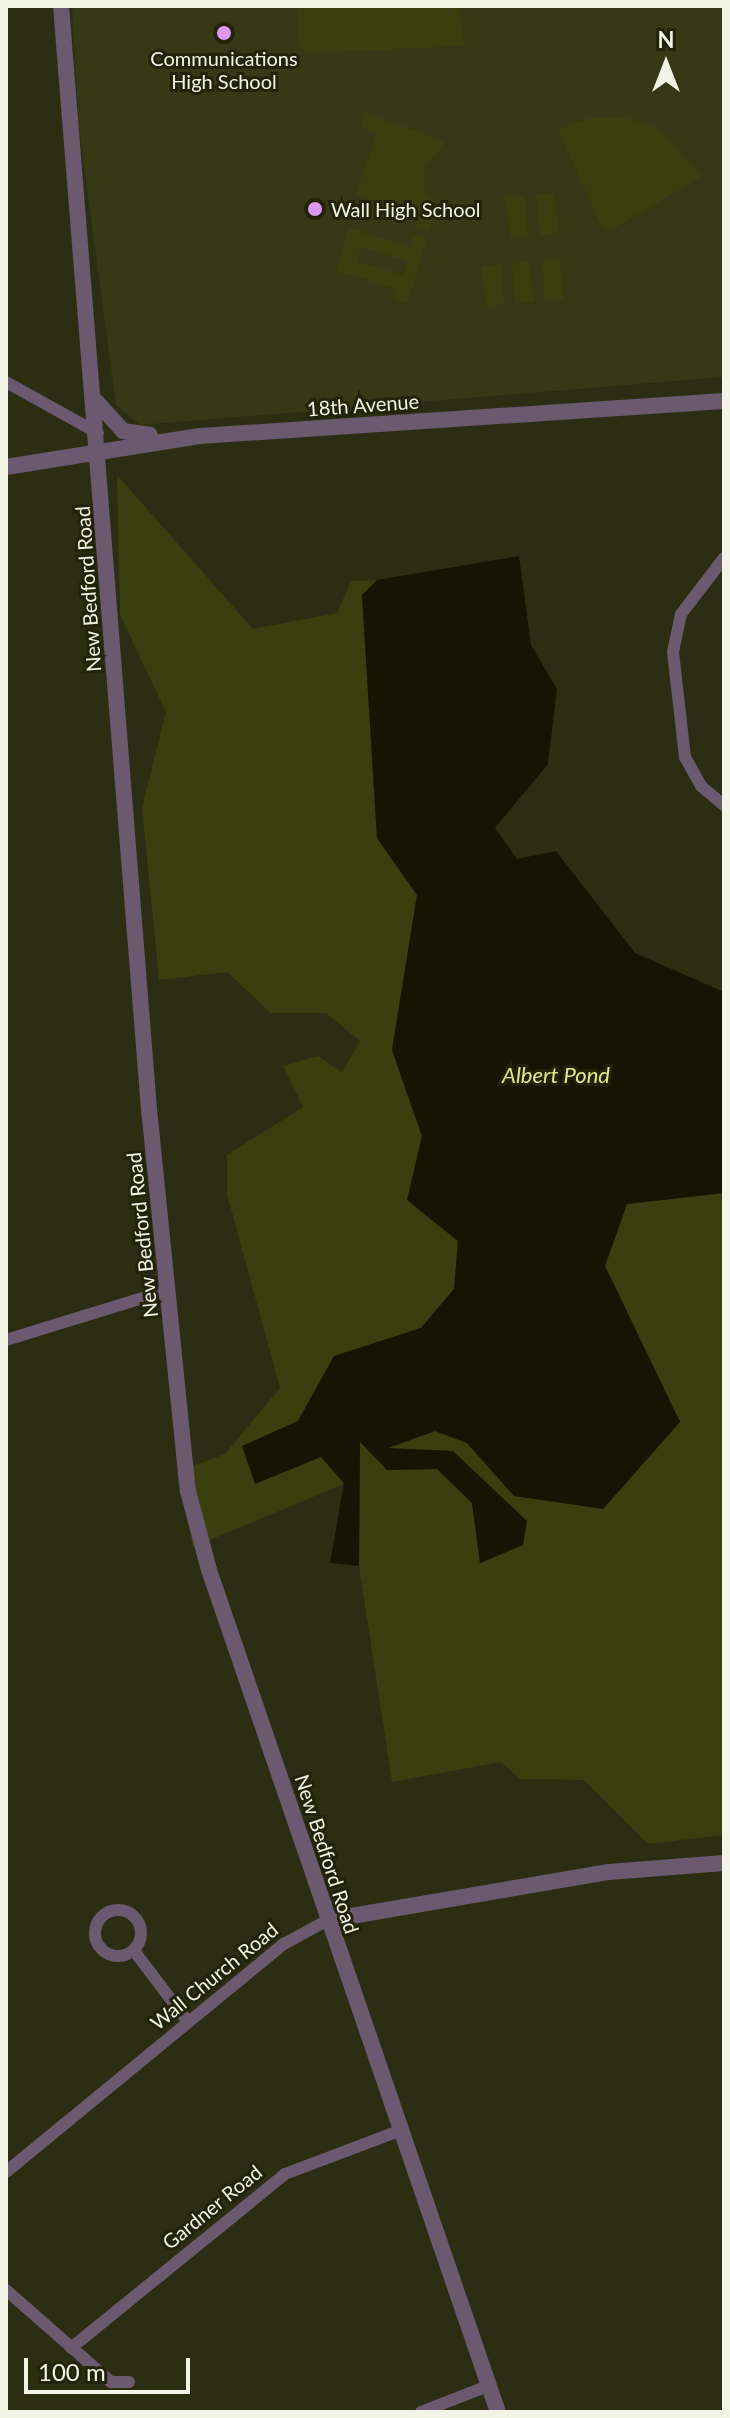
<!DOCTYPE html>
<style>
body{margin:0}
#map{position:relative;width:730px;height:2418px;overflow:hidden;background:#2b2e13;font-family:Lato,sans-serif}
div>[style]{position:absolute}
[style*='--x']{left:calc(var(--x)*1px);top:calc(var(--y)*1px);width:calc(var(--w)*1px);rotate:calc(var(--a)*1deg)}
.built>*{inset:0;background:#363816}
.green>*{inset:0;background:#3b3e0e}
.water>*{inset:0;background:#141603}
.minor>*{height:12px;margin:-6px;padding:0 6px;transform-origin:6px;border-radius:6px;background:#6a596f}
.minor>.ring{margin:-6px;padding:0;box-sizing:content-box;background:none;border:12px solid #6a596f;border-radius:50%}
.tertiary>*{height:16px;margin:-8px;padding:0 8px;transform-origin:8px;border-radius:8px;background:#6a596f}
.dots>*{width:22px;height:22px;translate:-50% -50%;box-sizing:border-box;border:4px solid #22240a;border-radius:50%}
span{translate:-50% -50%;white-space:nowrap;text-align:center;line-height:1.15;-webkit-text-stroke:6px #22240a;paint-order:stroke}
.poi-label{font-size:20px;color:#f2f5e5}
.left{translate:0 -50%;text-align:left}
.street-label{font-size:20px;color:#f2f5e5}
.water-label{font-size:22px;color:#e1eb8b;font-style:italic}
.frame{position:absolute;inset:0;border:8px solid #f2f5e5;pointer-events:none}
.north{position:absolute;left:626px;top:24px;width:80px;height:80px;-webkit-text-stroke:6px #22240a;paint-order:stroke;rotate:0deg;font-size:22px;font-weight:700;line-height:32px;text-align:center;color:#f2f5e5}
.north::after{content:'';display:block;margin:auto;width:28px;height:36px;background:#f2f5e5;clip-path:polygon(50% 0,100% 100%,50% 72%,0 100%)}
.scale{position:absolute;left:24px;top:2358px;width:166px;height:36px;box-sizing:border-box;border:4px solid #f2f5e5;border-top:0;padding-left:10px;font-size:24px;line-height:28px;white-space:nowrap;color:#f2f5e5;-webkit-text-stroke:6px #22240a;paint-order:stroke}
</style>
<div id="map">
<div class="built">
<div style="clip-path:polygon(72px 6px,724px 6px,724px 377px,140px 425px,116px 405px,79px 129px)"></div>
</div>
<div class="green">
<div style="clip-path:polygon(296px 6px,459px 6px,465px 46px,308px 53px,299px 44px)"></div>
<div style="clip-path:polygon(366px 113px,446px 142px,425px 166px,424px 190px,437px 204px,429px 231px,416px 227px,420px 214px,355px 195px,377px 133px,361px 128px)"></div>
<div style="clip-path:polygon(590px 118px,624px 117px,659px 129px,703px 176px,610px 231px,602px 228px,558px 130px)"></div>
<div style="clip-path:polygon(555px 193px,558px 233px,540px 235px,536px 195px)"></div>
<div style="clip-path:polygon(525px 196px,528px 236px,510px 237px,506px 197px)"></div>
<div style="clip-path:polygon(evenodd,349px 228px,410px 247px,414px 235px,427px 239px,407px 304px,393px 300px,396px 289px,336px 270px,349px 228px,361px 247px,407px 261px,403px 275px,357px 261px,361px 247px)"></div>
<div style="clip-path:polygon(560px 259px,564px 299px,545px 301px,542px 261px)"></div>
<div style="clip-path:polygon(530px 262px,534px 302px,515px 303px,512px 263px)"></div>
<div style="clip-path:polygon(501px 264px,504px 304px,485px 306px,482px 266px)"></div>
<div style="clip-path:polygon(117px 475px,253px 629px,337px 613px,351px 581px,377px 580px,362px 595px,377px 838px,417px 895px,392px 1050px,422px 1137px,407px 1200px,458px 1241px,454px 1289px,421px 1328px,334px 1356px,298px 1421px,242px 1446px,321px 1457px,344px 1484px,193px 1547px,177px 1472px,225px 1454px,280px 1388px,227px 1194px,227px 1155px,303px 1107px,283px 1066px,318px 1056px,342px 1072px,360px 1041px,326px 1013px,271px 1013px,227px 972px,159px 980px,142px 807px,166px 712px,120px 615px)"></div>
<div style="clip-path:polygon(724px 1193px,724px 1835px,648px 1844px,584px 1780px,520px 1779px,501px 1762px,392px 1782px,359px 1566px,360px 1441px,387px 1470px,437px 1469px,472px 1503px,480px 1563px,523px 1545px,453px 1451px,385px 1449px,435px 1431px,467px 1443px,514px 1496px,680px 1422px,605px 1266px,627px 1204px)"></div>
</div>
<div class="water">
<div style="clip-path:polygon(519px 556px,531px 645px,557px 689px,548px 764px,495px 828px,517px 859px,556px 851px,635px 953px,724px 992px,724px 1193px,627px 1204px,605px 1266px,680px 1422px,603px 1509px,514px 1496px,467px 1443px,435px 1431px,388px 1448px,453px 1451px,527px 1521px,523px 1545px,480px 1563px,472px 1503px,437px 1469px,387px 1470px,360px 1442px,359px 1566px,330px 1563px,344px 1483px,321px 1457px,255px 1484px,242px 1446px,298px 1421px,334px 1356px,421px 1328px,454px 1289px,458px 1241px,407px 1200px,422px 1136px,392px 1050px,417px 895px,377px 838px,362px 595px,377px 580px)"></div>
</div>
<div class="minor">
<div style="--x:6;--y:382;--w:105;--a:29"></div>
<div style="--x:724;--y:558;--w:71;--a:127.5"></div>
<div style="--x:681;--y:614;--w:39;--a:102"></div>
<div style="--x:673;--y:652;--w:106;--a:83.5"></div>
<div style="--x:685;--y:757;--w:33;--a:61"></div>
<div style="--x:701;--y:786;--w:30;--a:40"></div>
<div style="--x:6;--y:1340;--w:170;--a:-17.1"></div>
<div class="ring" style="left:95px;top:1910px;width:34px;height:34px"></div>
<div style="--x:135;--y:1952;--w:88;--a:52.9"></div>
<div style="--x:6;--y:2172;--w:360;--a:-39.4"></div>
<div style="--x:284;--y:1944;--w:50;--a:-28.6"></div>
<div style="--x:6;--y:2290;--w:140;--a:41.2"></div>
<div style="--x:111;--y:2382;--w:18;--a:0"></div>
<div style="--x:71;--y:2348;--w:276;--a:-39.1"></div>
<div style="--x:285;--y:2174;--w:122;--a:-20.7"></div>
<div style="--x:421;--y:2412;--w:72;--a:-21.2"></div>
</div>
<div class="tertiary">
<div style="--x:61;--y:6;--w:1107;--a:85.44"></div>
<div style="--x:149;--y:1109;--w:384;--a:84.2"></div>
<div style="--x:188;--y:1491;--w:82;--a:75.1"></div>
<div style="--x:209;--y:1570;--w:890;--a:71.06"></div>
<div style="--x:96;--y:401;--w:40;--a:48"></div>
<div style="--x:123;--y:431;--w:27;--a:8"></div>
<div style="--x:6;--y:467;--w:196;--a:-9.1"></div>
<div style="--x:200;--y:436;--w:525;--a:-3.82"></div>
<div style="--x:328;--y:1920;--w:285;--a:-9.7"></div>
<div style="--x:609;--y:1872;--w:115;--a:-4.5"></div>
</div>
<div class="dots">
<div style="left:224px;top:33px;background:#de98f3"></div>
<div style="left:315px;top:209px;background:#de98f3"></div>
</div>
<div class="poi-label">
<span style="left:224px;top:70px">Communications<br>High School</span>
<span class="left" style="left:331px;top:209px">Wall High School</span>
</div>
<div class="street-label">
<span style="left:363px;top:405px;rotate:-4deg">18th Avenue</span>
<span style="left:88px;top:589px;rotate:-94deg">New Bedford Road</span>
<span style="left:142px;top:1235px;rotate:-96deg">New Bedford Road</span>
<span style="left:327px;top:1854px;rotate:72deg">New Bedford Road</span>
<span style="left:214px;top:1976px;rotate:-39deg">Wall Church Road</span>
<span style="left:212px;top:2207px;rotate:-39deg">Gardner Road</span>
</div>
<div class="water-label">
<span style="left:556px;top:1075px">Albert Pond</span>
</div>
<div class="frame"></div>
<div class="north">N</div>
<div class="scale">100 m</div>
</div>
